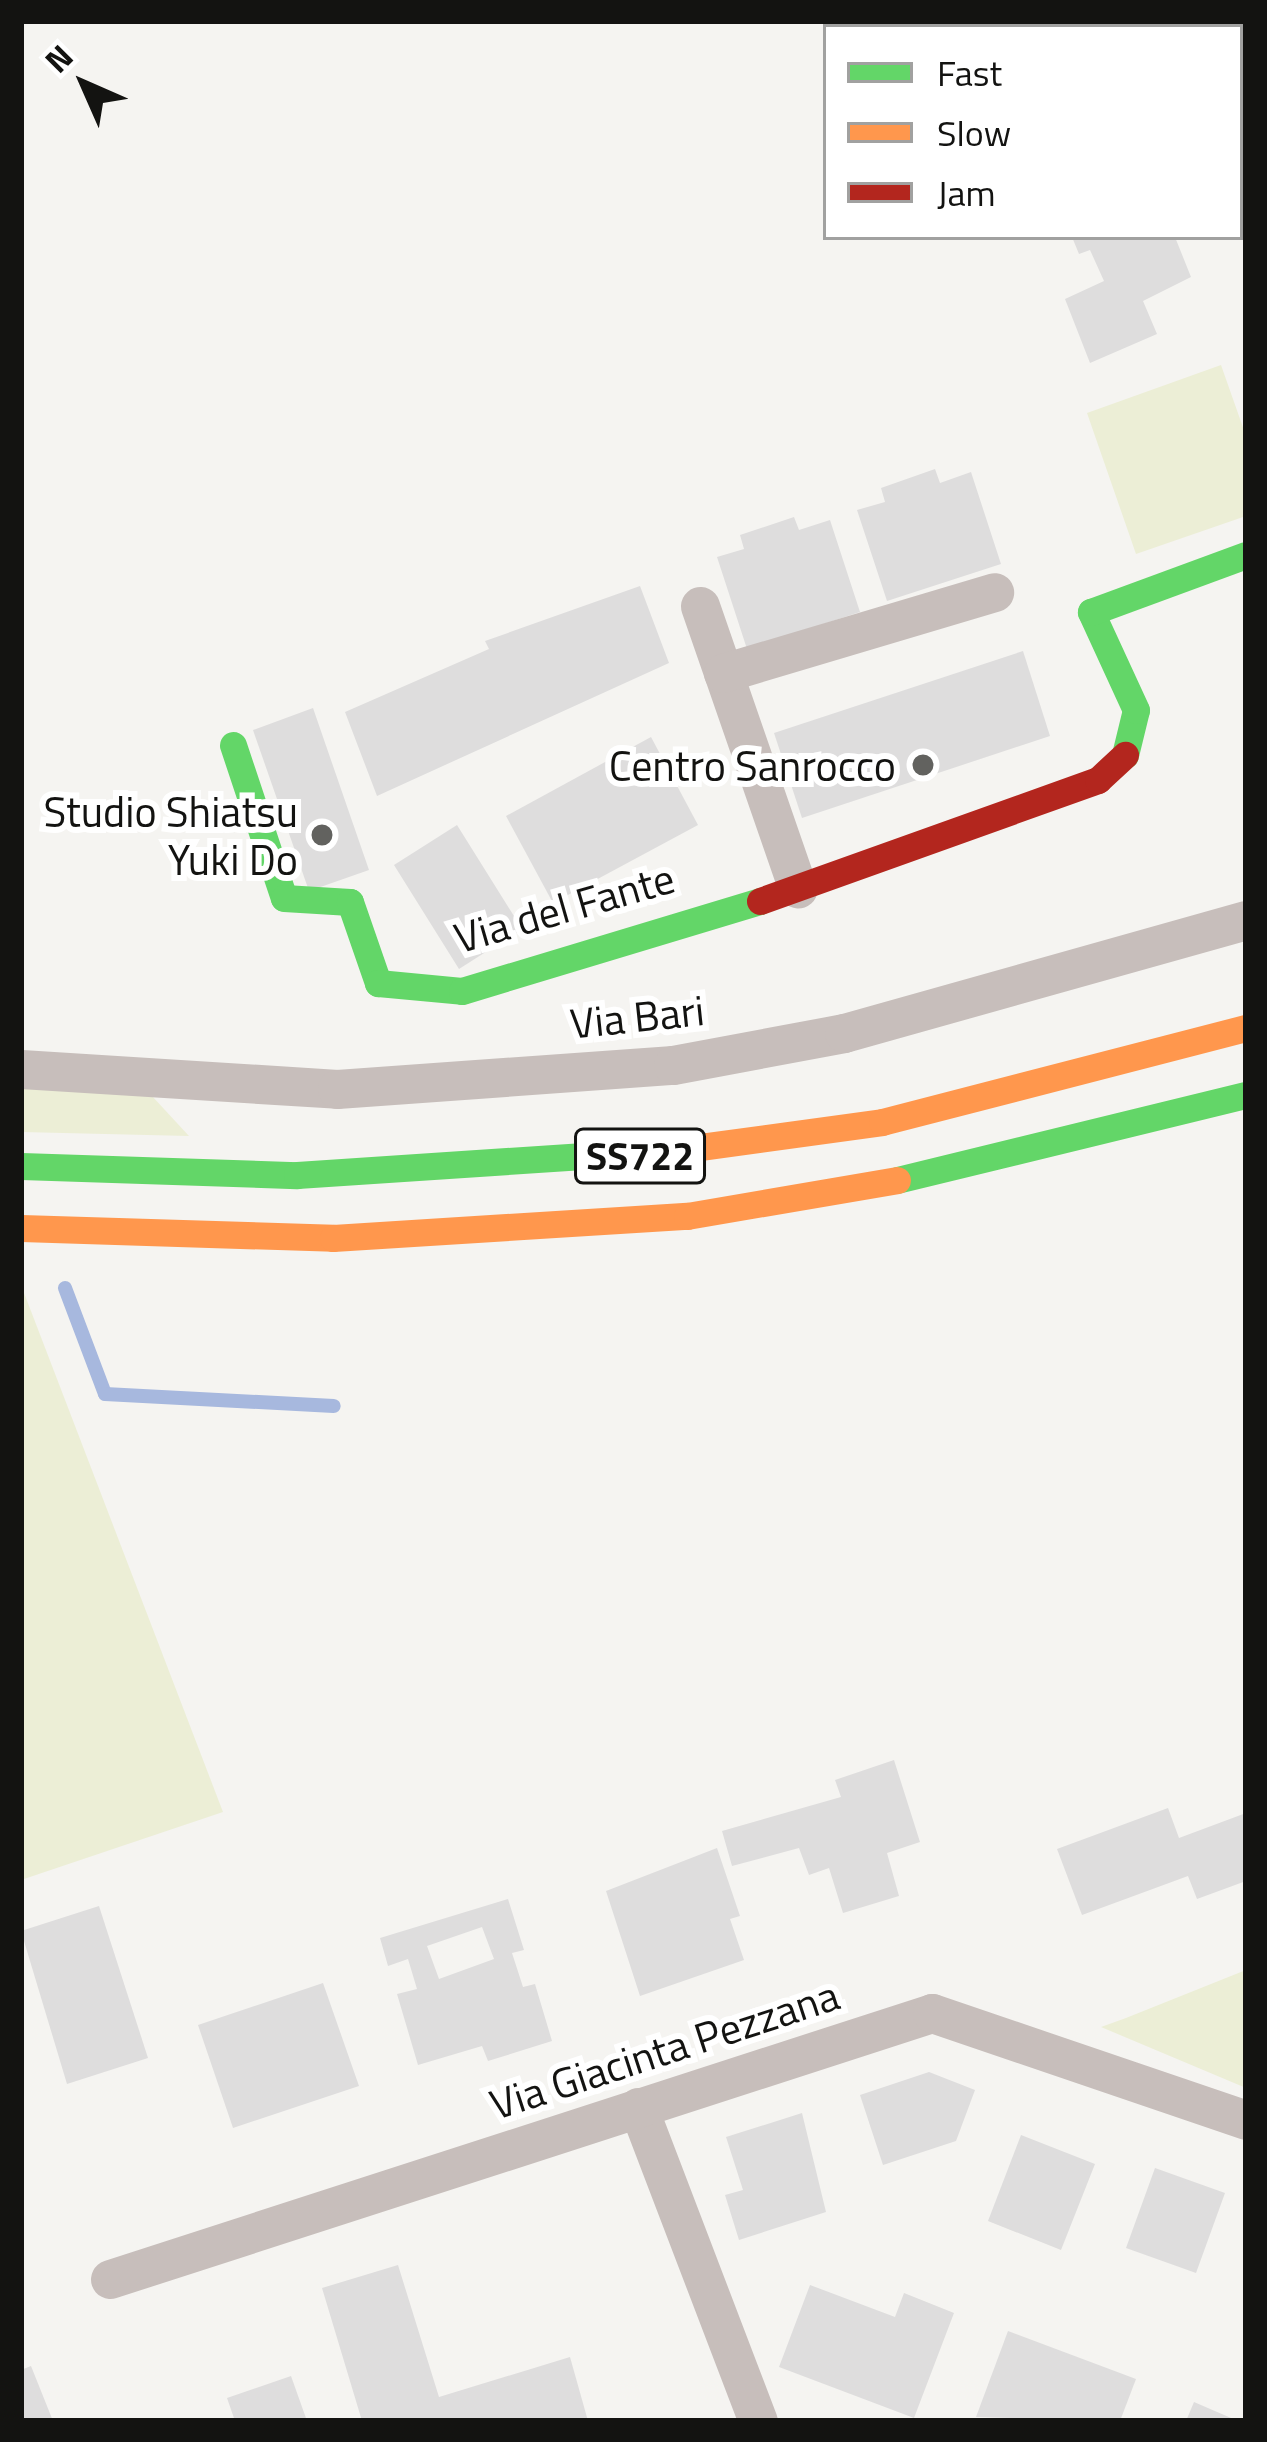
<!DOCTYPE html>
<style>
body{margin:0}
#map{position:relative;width:1267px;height:2442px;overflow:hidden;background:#f5f4f1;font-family:"Titillium Web",sans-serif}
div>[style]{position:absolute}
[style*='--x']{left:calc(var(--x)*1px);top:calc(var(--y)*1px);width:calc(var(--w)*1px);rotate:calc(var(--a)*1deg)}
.green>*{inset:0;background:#eceed6}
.stream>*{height:14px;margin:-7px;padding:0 7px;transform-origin:7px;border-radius:7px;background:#a7b8de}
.building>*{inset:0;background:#dedddd}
.street>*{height:39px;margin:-19.5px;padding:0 19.5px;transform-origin:19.5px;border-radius:19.5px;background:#c7bebb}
.fast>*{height:27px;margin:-13.5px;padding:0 13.5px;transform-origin:13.5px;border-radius:13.5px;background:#63d668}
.slow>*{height:27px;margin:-13.5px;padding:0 13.5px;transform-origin:13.5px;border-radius:13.5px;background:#ff974d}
.jam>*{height:27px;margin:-13.5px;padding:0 13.5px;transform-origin:13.5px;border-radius:13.5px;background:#b3261e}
.dots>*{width:33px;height:33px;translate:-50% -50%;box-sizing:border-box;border:6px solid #fff;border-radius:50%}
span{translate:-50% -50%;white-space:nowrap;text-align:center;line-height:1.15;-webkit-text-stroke:12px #fff;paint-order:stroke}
.shield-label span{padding:3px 9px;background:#fff;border:3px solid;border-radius:9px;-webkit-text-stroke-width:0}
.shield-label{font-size:39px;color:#131311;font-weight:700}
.poi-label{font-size:42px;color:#131311}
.right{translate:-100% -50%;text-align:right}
.street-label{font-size:42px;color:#131311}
.frame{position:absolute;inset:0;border:24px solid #131311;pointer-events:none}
.legend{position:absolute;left:823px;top:24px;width:420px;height:216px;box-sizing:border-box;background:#fff;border:3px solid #a1a1a0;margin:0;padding:15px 21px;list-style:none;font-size:36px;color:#131311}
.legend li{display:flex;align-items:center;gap:24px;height:60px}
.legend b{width:60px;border:3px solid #a1a1a0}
.north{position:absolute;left:24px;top:24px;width:120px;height:120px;-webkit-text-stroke:9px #fff;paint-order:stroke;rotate:315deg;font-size:33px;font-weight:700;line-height:48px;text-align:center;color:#131311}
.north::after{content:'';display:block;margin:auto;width:42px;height:54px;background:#131311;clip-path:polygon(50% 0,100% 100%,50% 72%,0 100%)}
</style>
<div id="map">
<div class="green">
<div style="clip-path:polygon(1221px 365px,1246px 436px,1246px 516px,1136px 554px,1087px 413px)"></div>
<div style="clip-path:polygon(21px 1082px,152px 1096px,189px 1136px,21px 1132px)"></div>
<div style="clip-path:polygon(21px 1285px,223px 1812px,21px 1880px)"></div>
<div style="clip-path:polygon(1246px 1970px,1246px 2088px,1101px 2027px,1126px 2018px)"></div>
</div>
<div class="stream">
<div style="--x:65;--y:1288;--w:113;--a:69.3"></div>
<div style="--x:105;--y:1394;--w:229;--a:3"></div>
</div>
<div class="building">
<div style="clip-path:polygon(1087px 21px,1186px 21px,1188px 27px,1090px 27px)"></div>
<div style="clip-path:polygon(1072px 237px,1175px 237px,1191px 277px,1143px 301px,1157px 334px,1090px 363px,1065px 299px,1104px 281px,1090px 250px,1079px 254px)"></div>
<div style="clip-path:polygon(935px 469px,940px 483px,971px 472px,1001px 564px,887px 601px,857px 510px,885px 502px,881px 488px)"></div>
<div style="clip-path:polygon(794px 517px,799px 530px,830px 520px,860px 612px,747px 649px,717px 557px,744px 549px,740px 535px)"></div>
<div style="clip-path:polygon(640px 586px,669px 663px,377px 796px,345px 712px,489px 649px,485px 641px)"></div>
<div style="clip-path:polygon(1023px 651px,1050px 736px,802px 818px,774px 733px)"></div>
<div style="clip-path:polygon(313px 708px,369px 870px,309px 891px,253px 730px)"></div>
<div style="clip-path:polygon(651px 737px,698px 825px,553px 903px,506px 816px)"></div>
<div style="clip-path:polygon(457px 825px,522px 929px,459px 969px,394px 865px)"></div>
<div style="clip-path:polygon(894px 1760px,920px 1842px,887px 1853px,899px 1896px,843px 1913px,829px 1868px,809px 1875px,799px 1848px,732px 1866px,722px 1831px,841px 1797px,835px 1780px)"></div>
<div style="clip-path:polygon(1168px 1808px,1179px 1838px,1246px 1813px,1246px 1881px,1197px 1899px,1188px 1876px,1082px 1915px,1057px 1849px)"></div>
<div style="clip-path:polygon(717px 1848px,740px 1916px,730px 1919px,744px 1960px,640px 1996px,606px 1891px)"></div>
<div style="clip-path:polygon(evenodd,508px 1899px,524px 1950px,512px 1953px,523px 1987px,535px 1984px,552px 2041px,488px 2061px,482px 2046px,418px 2065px,397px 1994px,417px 1989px,408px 1959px,388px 1966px,380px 1938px,508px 1899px,482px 1927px,494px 1959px,439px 1979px,427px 1946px,482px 1927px)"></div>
<div style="clip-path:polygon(99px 1906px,148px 2058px,67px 2084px,21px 1931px)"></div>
<div style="clip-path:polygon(323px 1983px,359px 2086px,233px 2128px,198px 2025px)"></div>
<div style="clip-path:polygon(929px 2072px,975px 2090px,956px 2141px,883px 2165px,860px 2095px)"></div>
<div style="clip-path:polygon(802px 2113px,826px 2212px,739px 2240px,725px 2195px,743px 2190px,726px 2137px)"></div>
<div style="clip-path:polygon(1021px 2135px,1095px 2164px,1061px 2250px,988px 2221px)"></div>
<div style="clip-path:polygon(1155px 2168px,1225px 2193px,1196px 2273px,1126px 2248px)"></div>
<div style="clip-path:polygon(398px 2265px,439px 2397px,570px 2357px,588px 2421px,362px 2421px,322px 2288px)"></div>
<div style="clip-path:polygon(810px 2285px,895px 2317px,904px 2293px,954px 2313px,914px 2418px,779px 2367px)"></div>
<div style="clip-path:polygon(1008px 2331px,1136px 2379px,1120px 2421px,976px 2417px)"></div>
<div style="clip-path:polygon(31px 2366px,53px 2421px,21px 2421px,21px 2370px)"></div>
<div style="clip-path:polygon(291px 2376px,307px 2421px,235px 2421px,227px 2398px)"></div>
<div style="clip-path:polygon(1194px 2402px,1238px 2421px,1186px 2421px)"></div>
</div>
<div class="street">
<div style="--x:1002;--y:21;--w:6;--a:72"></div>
<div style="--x:1240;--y:59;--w:6;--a:-18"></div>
<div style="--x:1240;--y:188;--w:16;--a:68"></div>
<div style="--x:700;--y:606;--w:299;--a:70.9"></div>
<div style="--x:723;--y:673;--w:283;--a:-16.6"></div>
<div style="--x:21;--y:1069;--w:317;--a:3.6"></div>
<div style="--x:337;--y:1089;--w:337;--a:-4.1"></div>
<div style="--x:673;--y:1065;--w:174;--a:-10.6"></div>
<div style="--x:844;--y:1033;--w:418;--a:-15.7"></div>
<div style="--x:638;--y:2107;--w:336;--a:69.1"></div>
<div style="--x:110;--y:2279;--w:864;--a:-17.93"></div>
<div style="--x:932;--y:2013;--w:332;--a:18.8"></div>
</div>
<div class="fast">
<div style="--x:233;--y:745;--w:161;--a:71.6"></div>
<div style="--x:284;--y:898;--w:66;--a:3.5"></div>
<div style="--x:350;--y:902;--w:86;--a:70.9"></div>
<div style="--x:378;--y:983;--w:84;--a:5.4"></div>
<div style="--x:462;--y:991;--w:311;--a:-16.8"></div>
<div style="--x:1125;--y:755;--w:46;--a:-76.3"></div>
<div style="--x:1136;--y:710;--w:108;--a:-114.7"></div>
<div style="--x:1091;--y:612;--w:165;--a:-20.2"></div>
<div style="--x:21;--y:1166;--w:276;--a:1.9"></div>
<div style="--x:297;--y:1175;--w:382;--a:-3.8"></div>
<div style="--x:897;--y:1180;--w:359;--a:-13.7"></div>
</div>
<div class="slow">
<div style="--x:678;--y:1150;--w:206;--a:-7.8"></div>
<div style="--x:882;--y:1122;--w:376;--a:-14.5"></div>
<div style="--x:21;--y:1228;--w:312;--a:1.8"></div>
<div style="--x:333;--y:1238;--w:355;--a:-3.6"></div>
<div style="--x:687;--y:1216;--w:213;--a:-9.7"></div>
</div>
<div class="jam">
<div style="--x:760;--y:901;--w:359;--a:-19.7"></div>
<div style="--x:1098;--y:780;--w:37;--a:-43"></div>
</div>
<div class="dots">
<div style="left:923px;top:765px;background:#62625f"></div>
<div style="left:322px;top:835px;background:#62625f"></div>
</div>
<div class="shield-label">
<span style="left:640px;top:1156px">SS722</span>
</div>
<div class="poi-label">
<span class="right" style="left:896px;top:765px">Centro Sanrocco</span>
<span class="right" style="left:298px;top:835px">Studio Shiatsu<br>Yuki Do</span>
</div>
<div class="street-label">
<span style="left:564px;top:907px;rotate:-16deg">Via del Fante</span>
<span style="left:637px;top:1016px;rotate:-6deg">Via Bari</span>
<span style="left:664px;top:2049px;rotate:-18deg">Via Giacinta Pezzana</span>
</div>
<div class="frame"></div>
<ul class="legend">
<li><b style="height:15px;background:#63d668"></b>Fast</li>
<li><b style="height:15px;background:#ff974d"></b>Slow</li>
<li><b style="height:15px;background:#b3261e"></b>Jam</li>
</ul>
<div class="north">N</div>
</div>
